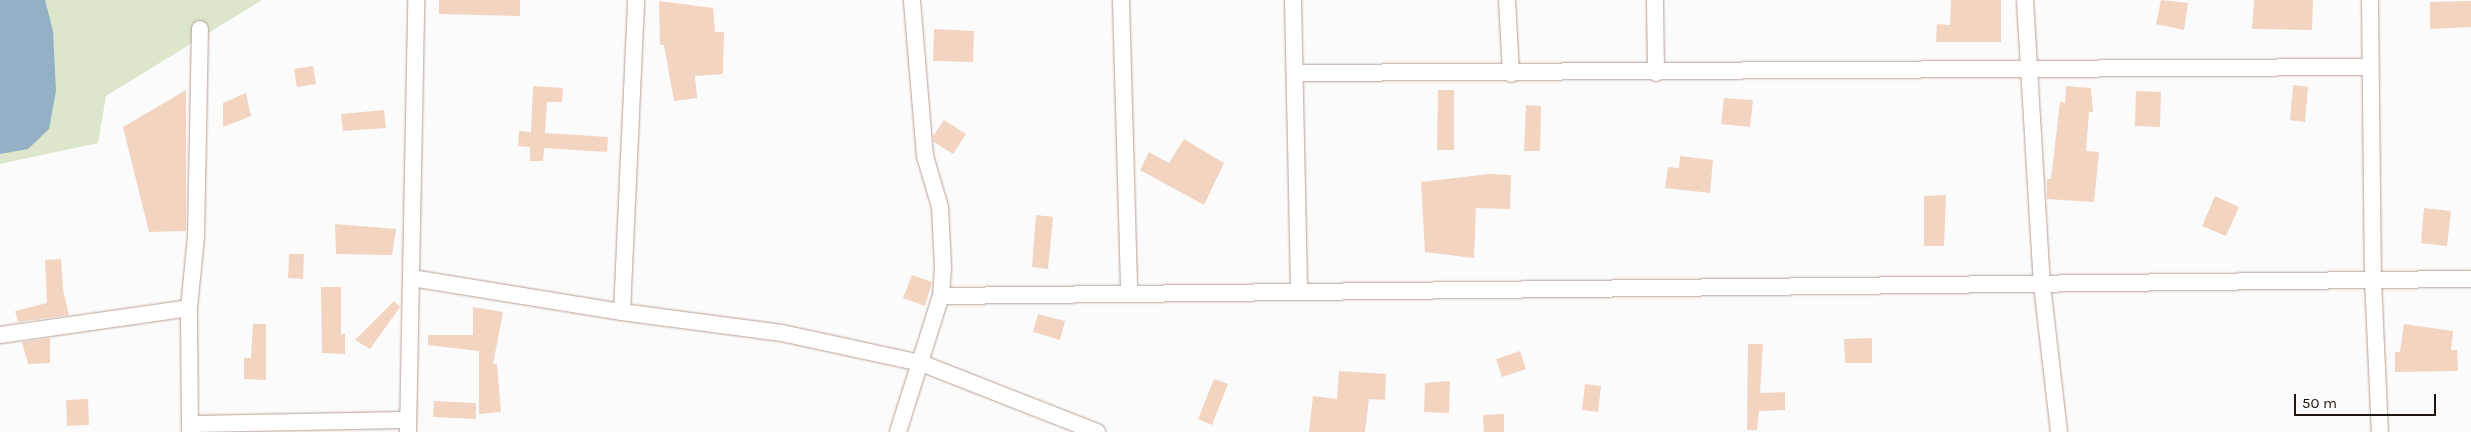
<!DOCTYPE html>
<style>
body{margin:0}
#map{position:relative;width:2471px;height:432px;overflow:hidden;background:#fbfbfb;font-family:Karla,sans-serif}
div>[style]{position:absolute}
[style*='--x']{left:calc(var(--x)*1px);top:calc(var(--y)*1px);width:calc(var(--w)*1px);rotate:calc(var(--a)*1deg)}
.green>*{inset:0;background:#dbe6cb}
.water>*{inset:0;background:#93b0c4}
.building>*{inset:0;background:#f3d4c1}
.roads{filter:drop-shadow(0 0 1px #b69f93) drop-shadow(0 0 1px #b69f93)}
.street>*{height:16px;margin:-8px;padding:0 8px;transform-origin:8px;border-radius:8px;background:#fff}
span{translate:-50% -50%;white-space:nowrap;text-align:center;line-height:1.15;-webkit-text-stroke:5px #fbfbfb;paint-order:stroke}
.scale{position:absolute;left:2294px;top:394px;width:142px;height:22px;box-sizing:border-box;border:2px solid #1f1612;border-top:0;padding-left:6px;font-size:15px;line-height:18px;white-space:nowrap;color:#1f1612;-webkit-text-stroke:4px #fbfbfb;paint-order:stroke}
</style>
<div id="map">
<div class="green">
<div style="clip-path:polygon(0 0,262px 0,106px 96px,98px 143px,0 164px)"></div>
</div>
<div class="water">
<div style="clip-path:polygon(0 0,45px 0,53px 31px,56px 91px,49px 129px,28px 149px,0 154px)"></div>
</div>
<div class="building">
<div style="clip-path:polygon(439px 0,520px 0,520px 16px,439px 14px)"></div>
<div style="clip-path:polygon(1951px 0,2001px 0,2001px 42px,1936px 42px,1937px 24px,1950px 25px)"></div>
<div style="clip-path:polygon(2161px 0,2188px 3px,2184px 30px,2156px 24px)"></div>
<div style="clip-path:polygon(2254px 0,2313px 0,2312px 30px,2252px 29px)"></div>
<div style="clip-path:polygon(659px 1px,713px 8px,715px 32px,724px 32px,723px 74px,695px 76px,697px 98px,674px 101px,664px 45px,660px 45px)"></div>
<div style="clip-path:polygon(2471px 1px,2471px 27px,2430px 29px,2430px 2px)"></div>
<div style="clip-path:polygon(934px 29px,974px 31px,973px 62px,933px 61px)"></div>
<div style="clip-path:polygon(313px 66px,316px 84px,297px 87px,294px 69px)"></div>
<div style="clip-path:polygon(2293px 85px,2308px 87px,2305px 122px,2290px 120px)"></div>
<div style="clip-path:polygon(533px 86px,563px 88px,562px 102px,547px 102px,545px 133px,608px 137px,607px 152px,544px 148px,543px 161px,530px 161px,530px 147px,518px 146px,519px 131px,531px 132px)"></div>
<div style="clip-path:polygon(2066px 86px,2091px 88px,2093px 112px,2089px 112px,2086px 151px,2099px 152px,2094px 202px,2047px 199px,2047px 179px,2051px 179px,2060px 102px,2065px 103px)"></div>
<div style="clip-path:polygon(186px 90px,186px 231px,149px 232px,123px 127px)"></div>
<div style="clip-path:polygon(1438px 90px,1454px 90px,1454px 150px,1437px 150px)"></div>
<div style="clip-path:polygon(2136px 91px,2161px 92px,2160px 127px,2135px 126px)"></div>
<div style="clip-path:polygon(246px 93px,251px 116px,223px 127px,223px 103px)"></div>
<div style="clip-path:polygon(1724px 98px,1753px 100px,1750px 127px,1721px 124px)"></div>
<div style="clip-path:polygon(1526px 105px,1541px 106px,1540px 151px,1524px 151px)"></div>
<div style="clip-path:polygon(384px 110px,386px 128px,343px 131px,341px 114px)"></div>
<div style="clip-path:polygon(944px 120px,966px 134px,953px 154px,934px 142px,933px 136px)"></div>
<div style="clip-path:polygon(1184px 139px,1224px 163px,1204px 205px,1140px 170px,1149px 152px,1169px 163px)"></div>
<div style="clip-path:polygon(1680px 156px,1713px 160px,1710px 193px,1665px 188px,1668px 167px,1679px 168px)"></div>
<div style="clip-path:polygon(1489px 174px,1511px 175px,1510px 209px,1476px 208px,1474px 258px,1425px 252px,1421px 182px)"></div>
<div style="clip-path:polygon(1946px 195px,1944px 246px,1924px 246px,1924px 196px)"></div>
<div style="clip-path:polygon(2215px 196px,2239px 207px,2226px 236px,2202px 226px)"></div>
<div style="clip-path:polygon(2424px 208px,2451px 211px,2447px 246px,2421px 243px)"></div>
<div style="clip-path:polygon(1036px 215px,1053px 217px,1048px 269px,1032px 267px)"></div>
<div style="clip-path:polygon(335px 224px,396px 229px,392px 255px,336px 254px)"></div>
<div style="clip-path:polygon(289px 254px,304px 254px,303px 279px,288px 278px)"></div>
<div style="clip-path:polygon(61px 259px,63px 289px,69px 315px,18px 322px,15px 311px,47px 303px,45px 260px)"></div>
<div style="clip-path:polygon(912px 275px,932px 282px,925px 306px,903px 298px)"></div>
<div style="clip-path:polygon(321px 287px,341px 287px,341px 334px,345px 334px,345px 354px,322px 353px)"></div>
<div style="clip-path:polygon(394px 301px,400px 307px,370px 349px,355px 340px)"></div>
<div style="clip-path:polygon(473px 307px,503px 312px,493px 364px,497px 364px,501px 412px,479px 414px,479px 351px,428px 345px,428px 335px,473px 335px)"></div>
<div style="clip-path:polygon(1038px 314px,1065px 321px,1060px 340px,1033px 332px)"></div>
<div style="clip-path:polygon(253px 324px,266px 324px,266px 380px,244px 379px,244px 358px,251px 358px)"></div>
<div style="clip-path:polygon(2404px 324px,2453px 331px,2451px 350px,2457px 350px,2458px 371px,2395px 372px,2395px 352px,2400px 352px)"></div>
<div style="clip-path:polygon(50px 338px,50px 363px,28px 364px,22px 342px)"></div>
<div style="clip-path:polygon(1872px 338px,1872px 363px,1845px 363px,1844px 339px)"></div>
<div style="clip-path:polygon(1748px 344px,1763px 344px,1760px 393px,1785px 392px,1785px 410px,1759px 411px,1757px 430px,1747px 430px)"></div>
<div style="clip-path:polygon(1520px 351px,1526px 369px,1502px 377px,1496px 359px)"></div>
<div style="clip-path:polygon(1339px 371px,1386px 374px,1385px 400px,1369px 399px,1365px 432px,1309px 432px,1313px 396px,1337px 399px)"></div>
<div style="clip-path:polygon(1214px 379px,1228px 384px,1212px 425px,1198px 419px)"></div>
<div style="clip-path:polygon(1450px 381px,1449px 413px,1424px 412px,1425px 383px)"></div>
<div style="clip-path:polygon(1585px 384px,1601px 386px,1598px 412px,1582px 410px)"></div>
<div style="clip-path:polygon(88px 399px,89px 425px,67px 426px,66px 400px)"></div>
<div style="clip-path:polygon(434px 401px,476px 403px,476px 419px,433px 417px)"></div>
<div style="clip-path:polygon(1504px 414px,1504px 432px,1484px 432px,1483px 415px)"></div>
</div>
<div class="roads">
<div class="street">
<div style="--x:1121;--y:0;--w:292;--a:88.4"></div>
<div style="--x:1293;--y:0;--w:291;--a:88.8"></div>
<div style="--x:1507;--y:0;--w:74;--a:86.9"></div>
<div style="--x:1655;--y:0;--w:73;--a:89.2"></div>
<div style="--x:2025;--y:0;--w:286;--a:86.6"></div>
<div style="--x:2042;--y:285;--w:148;--a:83.4"></div>
<div style="--x:2370;--y:0;--w:280;--a:89.4"></div>
<div style="--x:2373;--y:280;--w:152;--a:87.4"></div>
<div style="--x:1295;--y:73;--w:1075;--a:-0.32"></div>
<div style="--x:412;--y:278;--w:213;--a:9.2"></div>
<div style="--x:622;--y:312;--w:161;--a:7.5"></div>
<div style="--x:782;--y:333;--w:142;--a:12.2"></div>
<div style="--x:921;--y:363;--w:189;--a:21.4"></div>
<div style="--x:941;--y:296;--w:1530;--a:-0.64"></div>
<div style="--x:622;--y:312;--w:312;--a:-87.4"></div>
<div style="--x:0;--y:335;--w:191;--a:-8.1"></div>
<div style="--x:190;--y:424;--w:218;--a:-1.1"></div>
<div style="--x:190;--y:432;--w:124;--a:-90.5"></div>
<div style="--x:189;--y:308;--w:72;--a:-84.4"></div>
<div style="--x:196;--y:236;--w:207;--a:-88.9"></div>
<div style="--x:408;--y:432;--w:432;--a:-88.9"></div>
<div style="--x:898;--y:432;--w:143;--a:-72.5"></div>
<div style="--x:941;--y:296;--w:28;--a:-86"></div>
<div style="--x:943;--y:268;--w:61;--a:-92.8"></div>
<div style="--x:940;--y:207;--w:53;--a:-106.4"></div>
<div style="--x:925;--y:156;--w:157;--a:-94.8"></div>
</div>
</div>
<div class="scale">50 m</div>
</div>
